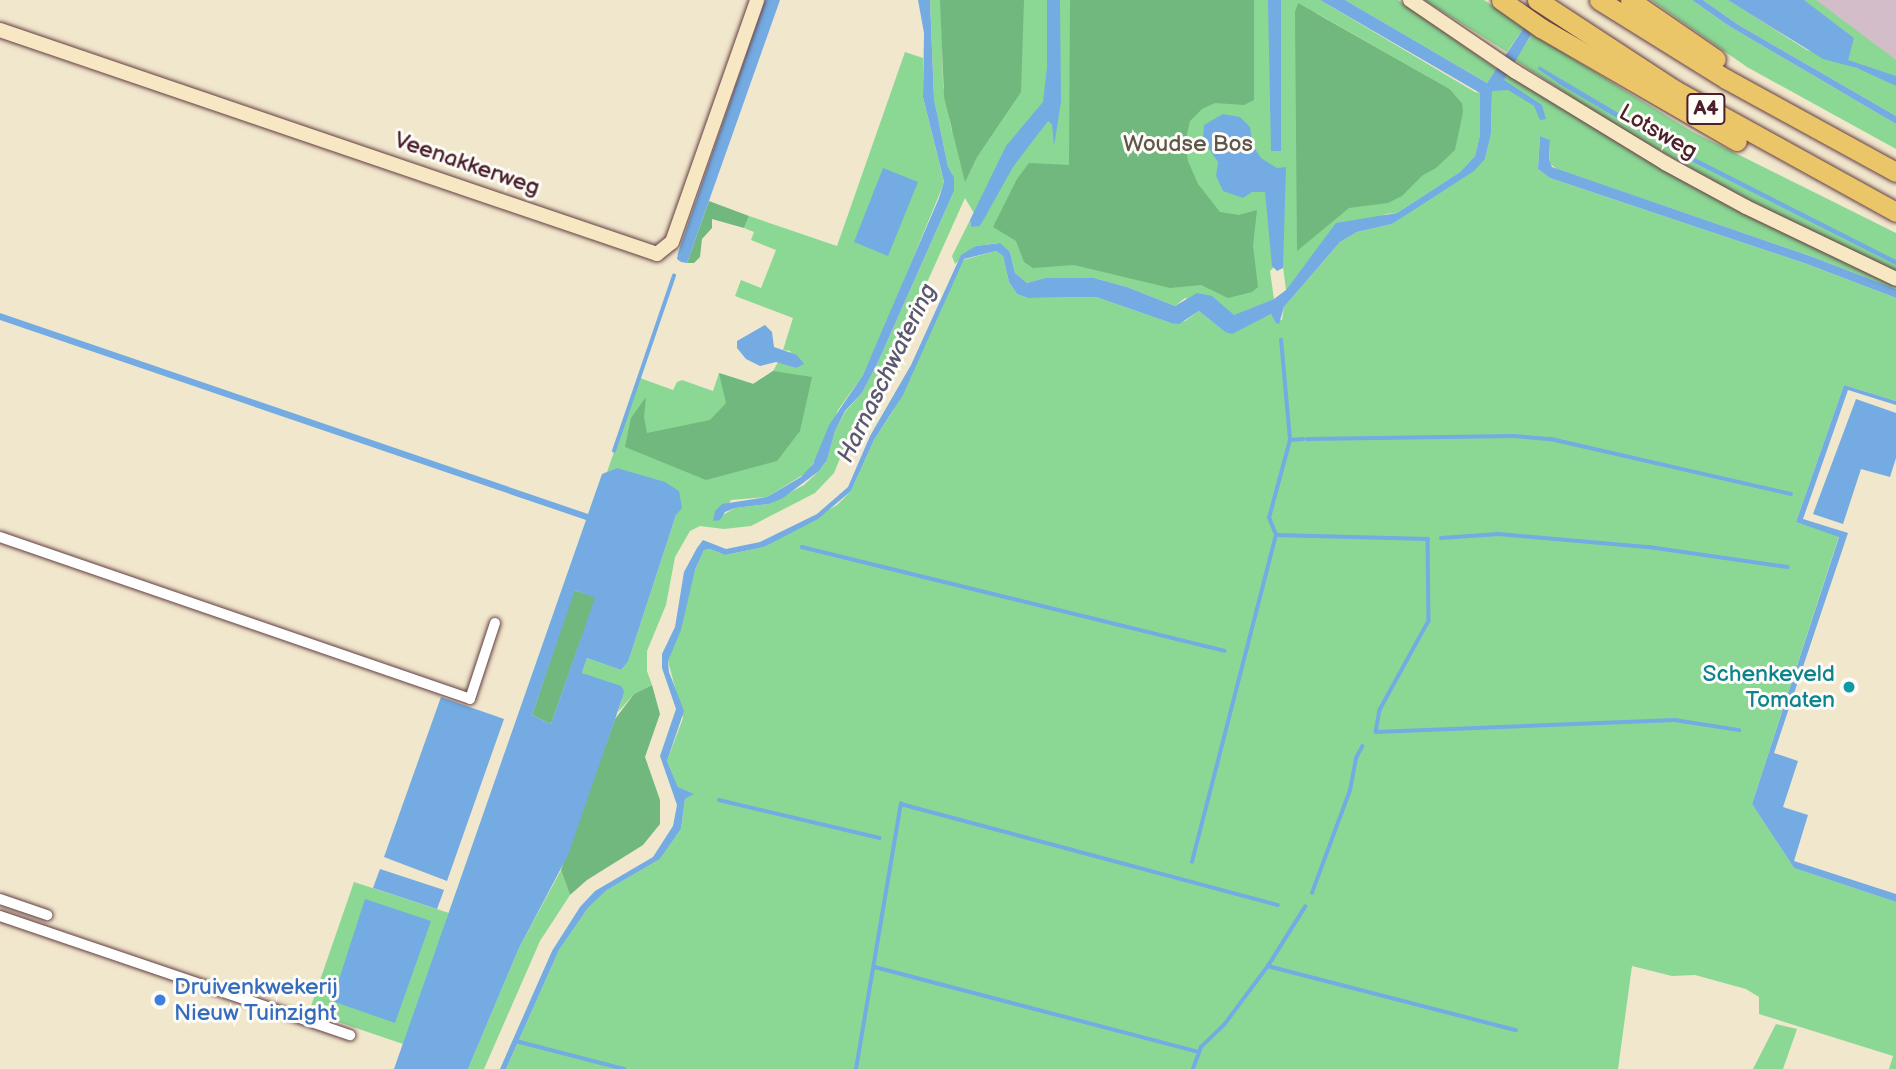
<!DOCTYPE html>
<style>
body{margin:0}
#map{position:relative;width:1896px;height:1069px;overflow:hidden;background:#f1e7cc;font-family:"Balsamiq Sans",sans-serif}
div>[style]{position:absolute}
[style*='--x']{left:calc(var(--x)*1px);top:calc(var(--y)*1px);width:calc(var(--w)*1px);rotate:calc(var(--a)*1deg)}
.industrial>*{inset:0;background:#d2bdc8}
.green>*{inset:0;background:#8bd895}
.forest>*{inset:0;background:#70b87e}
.water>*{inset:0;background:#73abe2}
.stream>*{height:3.5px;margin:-1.75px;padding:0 1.75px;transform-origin:1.75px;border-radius:1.75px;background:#73abe2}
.roads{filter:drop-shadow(0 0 2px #633d43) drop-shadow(0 0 2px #633d43)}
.street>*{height:10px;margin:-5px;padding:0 5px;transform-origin:5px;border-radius:5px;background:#fff}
.secondary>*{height:14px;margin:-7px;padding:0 7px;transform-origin:7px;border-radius:7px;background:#f7e8c3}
.highway>*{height:19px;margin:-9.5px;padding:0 9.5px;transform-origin:9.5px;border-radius:9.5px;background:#ebc669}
.dots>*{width:19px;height:19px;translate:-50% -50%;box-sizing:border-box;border:4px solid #fdfcf7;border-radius:50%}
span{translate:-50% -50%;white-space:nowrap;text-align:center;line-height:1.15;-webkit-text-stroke:6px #fdfcf7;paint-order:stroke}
.shield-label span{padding:2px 5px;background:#fdfcf7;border:2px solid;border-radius:5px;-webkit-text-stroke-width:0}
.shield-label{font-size:21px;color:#4a1f2b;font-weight:700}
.street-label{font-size:23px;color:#4a1f2b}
.park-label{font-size:23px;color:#5e564b}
.culture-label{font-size:23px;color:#0d838f}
.right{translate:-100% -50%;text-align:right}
.shop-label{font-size:23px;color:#366cbe}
.left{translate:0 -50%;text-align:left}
.water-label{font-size:24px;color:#5a5774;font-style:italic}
</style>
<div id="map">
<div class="industrial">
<div style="clip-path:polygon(1722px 0,1896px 0,1896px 98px)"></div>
</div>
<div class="green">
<div style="clip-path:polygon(evenodd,930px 0,941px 0,943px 86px,952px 132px,941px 0,1268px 0,1281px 6px,1281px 0,1320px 0,1475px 92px,1480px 93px,1480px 135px,1475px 156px,1460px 172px,1397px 213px,1386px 214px,1309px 260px,1286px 290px,1282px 259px,1270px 271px,1274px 299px,1233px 316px,1185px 298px,1175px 306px,1127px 287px,1094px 278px,1045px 278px,1027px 283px,1015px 273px,1010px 252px,999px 243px,976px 246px,955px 264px,952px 256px,970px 220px,971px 227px,981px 225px,965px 198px,880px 387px,850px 434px,834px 473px,815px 493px,751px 526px,724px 529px,700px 526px,690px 531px,675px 557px,666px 605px,647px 651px,647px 671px,652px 685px,634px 694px,618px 712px,622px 699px,582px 673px,587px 658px,621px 670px,628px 662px,676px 515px,617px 468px,607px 472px,640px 378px,673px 390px,677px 382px,682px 380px,713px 391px,719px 373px,754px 384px,773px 371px,778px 362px,796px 368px,790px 351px,783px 350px,793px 318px,735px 296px,741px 280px,761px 288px,776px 250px,751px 240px,754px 232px,744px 228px,749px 216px,837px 246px,905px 52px,923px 58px,923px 97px,944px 183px,887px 322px,863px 375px,838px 410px,818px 456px,806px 473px,767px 497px,731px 500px,721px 516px,735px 508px,769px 504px,804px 485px,819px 471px,827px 460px,835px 431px,845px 412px,862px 393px,878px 362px,954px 191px,954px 177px,948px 167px,934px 99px,930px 0,1296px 5px,1318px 14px,1450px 89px,1462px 103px,1296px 5px)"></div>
<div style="clip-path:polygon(1345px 0,1398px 0,1497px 69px,1487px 83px)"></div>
<div style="clip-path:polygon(1424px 0,1484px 0,1554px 47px,1693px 132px,1896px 233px,1896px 275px,1724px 187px,1613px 124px,1515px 60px,1531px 36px,1523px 29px,1507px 52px)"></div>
<div style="clip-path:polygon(1651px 0,1692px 0,1729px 26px,1896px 124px,1896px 149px,1747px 67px)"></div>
<div style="clip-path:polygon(1703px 0,1728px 0,1807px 50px,1886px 79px,1896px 86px,1896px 116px,1737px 24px)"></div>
<div style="clip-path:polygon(1804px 0,1816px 0,1896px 60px,1896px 76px,1847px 60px,1854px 38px)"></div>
<div style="clip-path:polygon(1507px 75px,1643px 157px,1896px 283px,1896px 289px,1810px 256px,1557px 169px,1549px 163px,1550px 140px,1540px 136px,1538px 169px,1550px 178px,1807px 264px,1896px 298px,1896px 401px,1844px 385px,1796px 522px,1839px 536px,1752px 804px,1794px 868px,1896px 902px,1896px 1069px,1889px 1069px,1893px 1056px,1759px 1014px,1759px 997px,1746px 989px,1695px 975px,1672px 976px,1632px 966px,1618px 1069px,506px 1069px,559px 950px,588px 908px,607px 890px,660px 859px,681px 829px,685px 799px,693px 794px,678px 787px,667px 761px,683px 718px,668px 661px,695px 570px,704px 550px,710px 549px,725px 555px,764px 547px,837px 505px,851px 491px,874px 440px,893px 411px,963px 260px,996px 251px,1003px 256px,1009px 282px,1017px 294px,1028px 298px,1096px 297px,1171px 323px,1185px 321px,1199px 311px,1225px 332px,1272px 314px,1275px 319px,1282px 320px,1284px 307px,1340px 242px,1357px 232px,1392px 224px,1485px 159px,1491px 134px,1492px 91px)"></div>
<div style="clip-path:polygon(561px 870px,570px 895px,540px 941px,484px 1069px,468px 1069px,519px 948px)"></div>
<div style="clip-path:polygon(354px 882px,449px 913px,403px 1044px,309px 1012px)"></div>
<div style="clip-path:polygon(1776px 1024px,1797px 1029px,1783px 1069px,1753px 1069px)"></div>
</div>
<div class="forest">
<div style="clip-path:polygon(940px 0,1024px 0,1021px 92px,977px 157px,965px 182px,944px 97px)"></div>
<div style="clip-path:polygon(1070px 0,1254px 0,1254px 100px,1244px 105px,1215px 103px,1202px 109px,1190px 121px,1185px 143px,1188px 161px,1198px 184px,1220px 212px,1239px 215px,1257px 210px,1253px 246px,1258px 287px,1252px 292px,1228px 298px,1201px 285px,1170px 288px,1074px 265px,1033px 268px,1024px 262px,1016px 241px,993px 227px,1017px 179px,1029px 163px,1069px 165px)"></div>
<div style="clip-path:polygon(1298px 3px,1450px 89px,1462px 103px,1463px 112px,1455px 150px,1436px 168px,1423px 175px,1402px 196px,1388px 203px,1349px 208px,1297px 251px,1295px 12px)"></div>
<div style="clip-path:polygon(709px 201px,749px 216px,744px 228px,712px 219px,712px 228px,702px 239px,700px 257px,694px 263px,687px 263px)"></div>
<div style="clip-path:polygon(773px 371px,812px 377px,800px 431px,777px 461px,706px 480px,625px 447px,631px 418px,646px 397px,644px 417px,647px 433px,710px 420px,726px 403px,719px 373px,753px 384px)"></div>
<div style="clip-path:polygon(574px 590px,596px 597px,551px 724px,532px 715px)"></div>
<div style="clip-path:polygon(652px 685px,660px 714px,645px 757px,660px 800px,660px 824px,643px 845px,587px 880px,570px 895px,561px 870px,615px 719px,634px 694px)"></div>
</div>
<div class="water">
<div style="clip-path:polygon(765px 0,780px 0,687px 263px,681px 262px,677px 259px,678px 253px)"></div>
<div style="clip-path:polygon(918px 0,930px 0,934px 99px,948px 167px,954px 177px,954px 191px,878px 362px,862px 393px,845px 411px,835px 431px,827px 460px,819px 471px,783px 498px,769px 504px,735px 508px,725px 512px,720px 520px,713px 521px,715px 511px,722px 504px,767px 497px,801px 477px,813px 464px,829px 425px,863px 375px,939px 198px,944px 182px,923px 97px,924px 33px)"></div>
<div style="clip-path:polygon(1047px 0,1060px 0,1061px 102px,1054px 146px,1052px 124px,1048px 121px,1013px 167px,980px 226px,971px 227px,970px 220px,1006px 146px,1043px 102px,1047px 68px)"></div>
<div style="clip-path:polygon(1268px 0,1281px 0,1281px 151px,1271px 151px)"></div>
<div style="clip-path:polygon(1320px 0,1345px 0,1487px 83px,1523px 29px,1528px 30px,1531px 35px,1504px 80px,1542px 105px,1546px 119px,1540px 120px,1534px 106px,1508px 90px,1492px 91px,1491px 134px,1485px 159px,1474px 171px,1392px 224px,1357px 232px,1340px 242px,1284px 307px,1279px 324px,1276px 323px,1271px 314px,1232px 334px,1225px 332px,1199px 311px,1179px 324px,1171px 323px,1096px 297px,1028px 298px,1017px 294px,1009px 282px,1003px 256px,996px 251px,964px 259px,903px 395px,874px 440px,851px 491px,818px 519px,764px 547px,725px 555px,710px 549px,704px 550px,695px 570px,681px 630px,668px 661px,669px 672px,684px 711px,667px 761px,678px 787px,694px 794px,685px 799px,681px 829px,660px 859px,607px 890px,588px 908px,559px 950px,506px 1069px,500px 1069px,552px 951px,580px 907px,595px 891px,653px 857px,673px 826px,677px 805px,660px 756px,676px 709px,662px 668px,662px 654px,675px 627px,684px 572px,697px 548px,703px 540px,726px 549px,760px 542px,817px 514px,848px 487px,870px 436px,911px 365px,961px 255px,976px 246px,1000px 243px,1010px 252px,1015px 273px,1027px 283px,1045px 278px,1094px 278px,1127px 287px,1175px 306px,1197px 293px,1212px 296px,1234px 315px,1274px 299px,1286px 290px,1336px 223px,1397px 213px,1460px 172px,1475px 156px,1480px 135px,1480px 93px)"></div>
<div style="clip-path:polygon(1692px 0,1703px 0,1737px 24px,1896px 116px,1896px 124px,1729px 26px)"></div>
<div style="clip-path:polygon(1728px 0,1804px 0,1854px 38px,1848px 60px,1896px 76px,1896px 86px,1857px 68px,1823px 59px)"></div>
<div style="clip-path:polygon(1539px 66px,1691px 156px,1896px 260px,1896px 265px,1687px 159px,1561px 85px,1538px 69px)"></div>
<div style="clip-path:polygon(1223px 114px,1240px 117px,1250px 127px,1253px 146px,1261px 158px,1277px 168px,1286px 167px,1283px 268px,1277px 271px,1272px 266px,1265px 192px,1252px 192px,1243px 198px,1223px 191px,1216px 176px,1218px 162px,1203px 140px,1204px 125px)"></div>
<div style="clip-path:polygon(1540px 136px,1550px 140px,1549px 160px,1552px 167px,1810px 256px,1896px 289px,1896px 298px,1807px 264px,1550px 178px,1538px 169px)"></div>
<div style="clip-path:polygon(883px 168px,918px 182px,888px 256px,854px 242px)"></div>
<div style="clip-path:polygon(evenodd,0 313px,588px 514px,602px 474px,617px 468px,665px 482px,679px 491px,682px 508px,676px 515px,628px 662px,621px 670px,587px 658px,582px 673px,621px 686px,624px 691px,622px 699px,568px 855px,519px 948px,468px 1069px,394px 1069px,586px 520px,0 320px,0 313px,575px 590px,595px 598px,551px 724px,532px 715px,575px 590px)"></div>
<div style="clip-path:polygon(765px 325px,772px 332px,774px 347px,797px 355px,804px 364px,796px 368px,776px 362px,760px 366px,746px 359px,737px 348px,737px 341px)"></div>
<div style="clip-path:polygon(1844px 385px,1896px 401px,1896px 405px,1848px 390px,1803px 519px,1848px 533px,1774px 753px,1798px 761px,1783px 807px,1808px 815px,1794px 861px,1896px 894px,1896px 902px,1794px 868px,1752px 804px,1839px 537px,1796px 522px)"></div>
<div style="clip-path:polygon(1856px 399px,1896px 413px,1896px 458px,1890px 477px,1861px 469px,1843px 524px,1813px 514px)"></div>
<div style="clip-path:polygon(441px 697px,504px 719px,447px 881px,384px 857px)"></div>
<div style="clip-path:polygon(380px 869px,444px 890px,437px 909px,373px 888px)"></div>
<div style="clip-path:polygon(365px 899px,431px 921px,395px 1023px,332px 1001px)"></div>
</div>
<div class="stream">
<div style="--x:1307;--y:439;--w:207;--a:-0.8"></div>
<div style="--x:1514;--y:436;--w:37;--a:5"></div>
<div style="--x:1551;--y:439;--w:246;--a:12.9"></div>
<div style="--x:1290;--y:440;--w:13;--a:-4"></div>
<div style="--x:614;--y:451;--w:185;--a:-71.1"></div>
<div style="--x:1276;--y:535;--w:152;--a:1.5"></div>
<div style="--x:1428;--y:539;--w:82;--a:89.3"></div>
<div style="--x:1429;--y:621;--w:102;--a:118.8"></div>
<div style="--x:1380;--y:710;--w:22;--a:100"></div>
<div style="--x:1376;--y:732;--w:299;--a:-2.3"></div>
<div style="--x:1675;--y:720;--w:65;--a:8.9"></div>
<div style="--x:1441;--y:538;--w:58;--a:-3.9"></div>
<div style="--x:1499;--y:534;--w:151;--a:5"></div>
<div style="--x:1649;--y:547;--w:140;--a:8.2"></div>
<div style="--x:802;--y:547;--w:435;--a:13.8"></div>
<div style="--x:719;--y:800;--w:165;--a:13.3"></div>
<div style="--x:1192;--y:862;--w:338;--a:-75.6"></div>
<div style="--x:1276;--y:535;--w:18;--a:-112"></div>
<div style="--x:1269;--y:518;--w:81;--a:-74.9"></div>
<div style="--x:1290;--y:440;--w:100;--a:-95.1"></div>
<div style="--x:1312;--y:893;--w:110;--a:-69.7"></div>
<div style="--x:1350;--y:790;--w:33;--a:-79"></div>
<div style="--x:1356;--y:758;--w:13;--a:-61"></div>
<div style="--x:1268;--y:966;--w:256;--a:14.5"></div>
<div style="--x:875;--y:967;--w:335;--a:14.7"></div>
<div style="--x:516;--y:1041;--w:112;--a:14.5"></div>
<div style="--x:856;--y:1069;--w:269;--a:-80.4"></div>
<div style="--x:901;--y:804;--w:390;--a:15"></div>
<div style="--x:1193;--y:1069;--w:23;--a:-70"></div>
<div style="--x:1201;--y:1047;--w:32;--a:-44"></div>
<div style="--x:1224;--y:1025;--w:74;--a:-53.3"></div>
<div style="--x:1268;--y:966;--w:70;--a:-57.9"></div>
</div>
<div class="roads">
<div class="street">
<div style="--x:0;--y:537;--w:497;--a:19"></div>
<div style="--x:470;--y:699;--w:80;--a:-71.8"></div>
<div style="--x:0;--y:899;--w:50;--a:18.8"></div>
<div style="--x:0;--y:916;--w:370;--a:18.8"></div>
</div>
<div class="secondary">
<div style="--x:1410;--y:0;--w:128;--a:34.2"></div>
<div style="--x:1516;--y:72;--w:175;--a:31.4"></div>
<div style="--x:1665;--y:163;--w:92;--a:28.5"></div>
<div style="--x:1746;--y:207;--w:166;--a:25.6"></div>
<div style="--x:0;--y:30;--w:694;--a:18.83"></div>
<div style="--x:657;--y:254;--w:19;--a:-39"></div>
<div style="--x:672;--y:242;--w:256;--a:-70.6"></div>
</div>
<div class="highway">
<div style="--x:1501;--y:0;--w:49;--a:35"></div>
<div style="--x:1541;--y:28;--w:226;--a:30"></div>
<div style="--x:1537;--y:0;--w:165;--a:33.1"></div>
<div style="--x:1675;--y:90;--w:252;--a:28.9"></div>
<div style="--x:1599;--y:0;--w:150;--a:31.9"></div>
<div style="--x:1726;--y:79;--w:194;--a:28.7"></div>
<div style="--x:1630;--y:0;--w:104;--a:34.5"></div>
</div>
</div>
<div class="dots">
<div style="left:1849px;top:687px;background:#0f9aa8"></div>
<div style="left:160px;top:1000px;background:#3f7fe0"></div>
</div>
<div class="shield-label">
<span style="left:1706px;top:109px">A4</span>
</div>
<div class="street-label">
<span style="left:1658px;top:132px;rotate:30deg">Lotsweg</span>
<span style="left:467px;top:164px;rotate:19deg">Veenakkerweg</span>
</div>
<div class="park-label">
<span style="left:1188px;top:144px">Woudse Bos</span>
</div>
<div class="culture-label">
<span class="right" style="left:1835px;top:687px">Schenkeveld<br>Tomaten</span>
</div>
<div class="shop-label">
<span class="left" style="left:174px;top:1000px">Druivenkwekerij<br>Nieuw Tuinzight</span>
</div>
<div class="water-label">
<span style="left:887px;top:373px;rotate:-64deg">Harnaschwatering</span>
</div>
</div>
